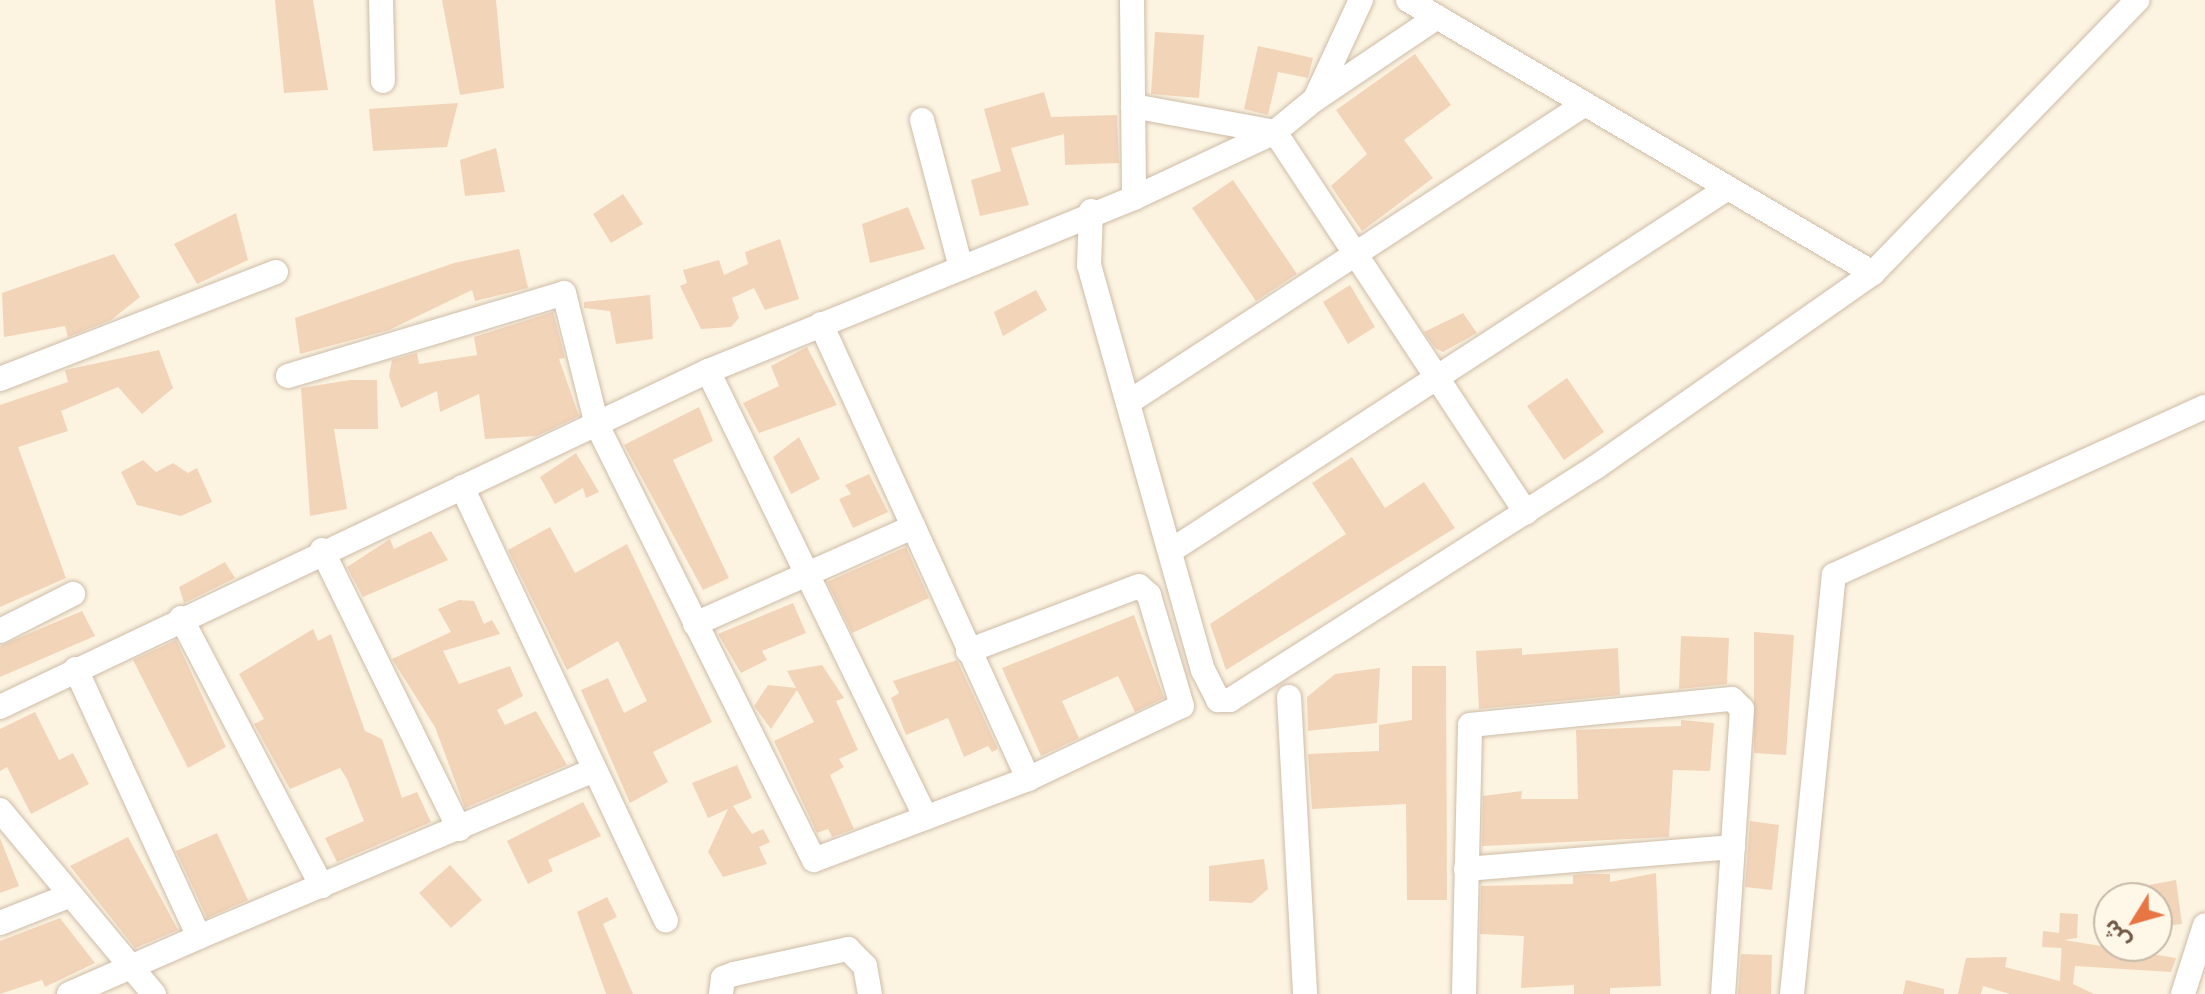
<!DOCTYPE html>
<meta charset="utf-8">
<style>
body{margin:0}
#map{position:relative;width:2205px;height:994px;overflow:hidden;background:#fcf4e1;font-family:Barlow,"Noto Sans Arabic",sans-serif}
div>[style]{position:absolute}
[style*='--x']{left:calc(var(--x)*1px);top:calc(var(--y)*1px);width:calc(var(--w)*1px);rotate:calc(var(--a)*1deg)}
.building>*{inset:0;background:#f2d4b9}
.roads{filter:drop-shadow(0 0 2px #cebca8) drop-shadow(0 0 2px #cebca8)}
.minor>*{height:24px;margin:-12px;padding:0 12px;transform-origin:12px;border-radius:12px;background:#fff}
span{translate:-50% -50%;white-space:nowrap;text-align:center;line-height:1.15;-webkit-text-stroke:6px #fff8e8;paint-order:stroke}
.north{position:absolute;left:2093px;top:882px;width:80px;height:80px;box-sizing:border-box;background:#fff8e8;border:2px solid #c7b9a8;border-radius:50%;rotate:233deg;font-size:22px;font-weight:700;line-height:32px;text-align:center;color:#745b48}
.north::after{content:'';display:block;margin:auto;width:28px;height:36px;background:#e87544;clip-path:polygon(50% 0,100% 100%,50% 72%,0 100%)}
</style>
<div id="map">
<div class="building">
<div style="clip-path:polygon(275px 0,313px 0,328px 90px,284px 93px)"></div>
<div style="clip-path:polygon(442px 0,496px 0,504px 88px,460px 95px)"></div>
<div style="clip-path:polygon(1155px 32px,1204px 35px,1199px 98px,1151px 94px)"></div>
<div style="clip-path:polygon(1258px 46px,1313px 58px,1308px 78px,1278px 72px,1268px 115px,1244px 109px)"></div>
<div style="clip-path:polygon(1415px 54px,1451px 105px,1404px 140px,1433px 178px,1362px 231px,1331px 186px,1367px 154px,1336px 110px)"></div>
<div style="clip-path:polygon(1044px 92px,1051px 117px,1117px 115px,1119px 163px,1065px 165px,1064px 134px,1011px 148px,1029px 205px,980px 216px,971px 180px,1001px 171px,984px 109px)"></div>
<div style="clip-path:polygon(458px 103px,447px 147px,373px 151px,369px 109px)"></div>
<div style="clip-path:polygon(496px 148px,505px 192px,465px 196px,460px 160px)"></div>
<div style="clip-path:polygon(1233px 180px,1297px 274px,1256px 301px,1192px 208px)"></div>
<div style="clip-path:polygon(623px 194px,643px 224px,611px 243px,593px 214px)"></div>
<div style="clip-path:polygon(908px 207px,925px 249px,870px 263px,862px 224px)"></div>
<div style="clip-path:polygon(236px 213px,248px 260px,197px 284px,174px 244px)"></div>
<div style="clip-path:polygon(780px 239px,799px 299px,765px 310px,754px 288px,732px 298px,739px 318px,731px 327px,701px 329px,680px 286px,687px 283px,683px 270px,719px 260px,724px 275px,748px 264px,745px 252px)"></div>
<div style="clip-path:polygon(519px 249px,528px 288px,475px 301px,472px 290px,389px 330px,300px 354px,295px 318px,454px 263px)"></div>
<div style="clip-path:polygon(114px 254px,140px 297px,111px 320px,68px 337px,65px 326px,4px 337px,2px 293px)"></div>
<div style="clip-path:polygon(1350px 285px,1375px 327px,1348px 344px,1323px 302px)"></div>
<div style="clip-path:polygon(1036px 290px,1047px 310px,1003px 336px,994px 312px)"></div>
<div style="clip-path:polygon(650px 295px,653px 339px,616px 344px,610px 311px,584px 308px,584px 302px)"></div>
<div style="clip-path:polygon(553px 312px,565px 358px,559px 359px,579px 416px,537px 436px,485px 439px,479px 394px,440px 412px,437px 391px,401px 408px,389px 376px,392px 360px,417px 353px,419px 364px,477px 355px,474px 337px)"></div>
<div style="clip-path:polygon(1463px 313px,1477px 333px,1443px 352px,1435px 348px,1424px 332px)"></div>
<div style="clip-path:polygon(807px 347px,837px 405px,759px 433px,743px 403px,779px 386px,771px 366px)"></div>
<div style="clip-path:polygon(159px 350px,173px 388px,142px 414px,118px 387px,61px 411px,68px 431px,18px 447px,66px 578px,0 607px,0 405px,68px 382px,65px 370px)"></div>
<div style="clip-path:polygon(1567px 378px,1604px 432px,1564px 460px,1527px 406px)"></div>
<div style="clip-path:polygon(350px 380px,377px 380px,378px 429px,334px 429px,347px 509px,310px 516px,301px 388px)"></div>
<div style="clip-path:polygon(699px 407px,713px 441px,673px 460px,729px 578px,703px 590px,624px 445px)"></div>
<div style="clip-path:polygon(799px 437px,820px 479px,791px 494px,773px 457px)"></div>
<div style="clip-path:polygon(576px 453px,599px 492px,586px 498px,583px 488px,555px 504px,540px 477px)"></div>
<div style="clip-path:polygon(1352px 457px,1385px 508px,1424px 482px,1455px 528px,1226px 670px,1210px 624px,1346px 534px,1312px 483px)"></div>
<div style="clip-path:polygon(143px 460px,156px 472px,173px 463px,188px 473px,197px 468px,212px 502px,181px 516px,137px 505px,121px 472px)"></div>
<div style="clip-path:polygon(869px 474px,888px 512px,853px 528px,839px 499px,851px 494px,845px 485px)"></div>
<div style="clip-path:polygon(550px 527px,575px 573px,627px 544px,712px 722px,653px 752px,668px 782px,630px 803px,581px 690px,608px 678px,624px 713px,647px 701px,618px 641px,567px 670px,508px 550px)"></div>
<div style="clip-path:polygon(431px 531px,448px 560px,363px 597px,347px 567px,390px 539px,394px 549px)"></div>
<div style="clip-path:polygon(906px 547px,929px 598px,852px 633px,827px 582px)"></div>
<div style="clip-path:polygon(225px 562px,235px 578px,184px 603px,179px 587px)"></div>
<div style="clip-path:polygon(459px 600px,474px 601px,484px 624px,492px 620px,500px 634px,443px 651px,459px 684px,510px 666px,523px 696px,497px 710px,505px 725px,536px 711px,567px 765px,465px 808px,435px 727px,392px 659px,451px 632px,438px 609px)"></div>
<div style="clip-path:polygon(793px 603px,806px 633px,762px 651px,767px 660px,741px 673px,718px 634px)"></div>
<div style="clip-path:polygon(82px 611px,95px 636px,0 677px,0 646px)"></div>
<div style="clip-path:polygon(1134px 615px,1164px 698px,1135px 712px,1118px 676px,1062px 701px,1079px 738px,1041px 756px,1002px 668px)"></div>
<div style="clip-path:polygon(313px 629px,318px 641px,331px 634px,365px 731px,382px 739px,402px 798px,417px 792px,431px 822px,337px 862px,325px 838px,364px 821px,347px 779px,340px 768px,290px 789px,254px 724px,264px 719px,239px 674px)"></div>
<div style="clip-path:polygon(1754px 632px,1794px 635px,1786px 755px,1754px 753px)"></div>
<div style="clip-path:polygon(1681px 636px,1729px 638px,1727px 684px,1679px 689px)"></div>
<div style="clip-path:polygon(176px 640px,226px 747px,188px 768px,133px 660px)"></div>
<div style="clip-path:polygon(1522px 648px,1522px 655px,1618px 648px,1620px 695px,1479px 709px,1476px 651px)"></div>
<div style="clip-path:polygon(957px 660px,998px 749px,992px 752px,988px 746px,964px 757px,948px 718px,906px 735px,891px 698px,899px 693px,893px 681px)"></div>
<div style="clip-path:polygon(822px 665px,844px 698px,836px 701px,858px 750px,839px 759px,844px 767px,830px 775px,854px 829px,832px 837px,828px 829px,817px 833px,774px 741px,814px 722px,797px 690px,771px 729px,754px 706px,768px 685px,796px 688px,787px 671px)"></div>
<div style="clip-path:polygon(1412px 666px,1446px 666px,1447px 900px,1407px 900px,1406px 804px,1312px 809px,1308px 754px,1379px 751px,1379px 725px,1412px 720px)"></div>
<div style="clip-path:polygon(1380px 668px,1377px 723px,1308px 731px,1307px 697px,1335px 674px)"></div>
<div style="clip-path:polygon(35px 712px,59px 760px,73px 753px,89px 784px,31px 814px,7px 767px,0 771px,0 729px)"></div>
<div style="clip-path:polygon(1681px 720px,1714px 723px,1710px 771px,1673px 770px,1669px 837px,1482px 846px,1483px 796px,1522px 791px,1521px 799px,1578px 799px,1576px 730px,1681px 726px)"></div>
<div style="clip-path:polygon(737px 765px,752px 798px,733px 806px,752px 834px,763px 829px,770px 842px,759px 847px,767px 864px,723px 877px,708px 852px,728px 809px,708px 818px,692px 783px)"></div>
<div style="clip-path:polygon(583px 802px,601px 836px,548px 860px,553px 871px,528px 884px,507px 841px)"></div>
<div style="clip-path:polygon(1750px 821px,1779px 825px,1772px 890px,1745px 887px)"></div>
<div style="clip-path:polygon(217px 833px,248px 900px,207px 918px,176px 851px)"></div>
<div style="clip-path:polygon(128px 837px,178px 930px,135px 948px,70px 866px)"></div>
<div style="clip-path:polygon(0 838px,19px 886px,0 893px)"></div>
<div style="clip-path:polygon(1264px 859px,1268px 889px,1252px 903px,1209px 901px,1209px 866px)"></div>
<div style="clip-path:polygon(450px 865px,482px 900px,451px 928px,419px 893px)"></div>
<div style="clip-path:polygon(1656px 873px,1661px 986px,1610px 988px,1610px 994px,1574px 994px,1574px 985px,1521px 988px,1524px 936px,1480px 934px,1481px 886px,1573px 884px,1573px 875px,1586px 874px,1610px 874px,1610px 882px)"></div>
<div style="clip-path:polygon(2176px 880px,2182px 924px,2157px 927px,2157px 898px,2138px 898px,2138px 887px)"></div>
<div style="clip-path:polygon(607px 897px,617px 917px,603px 924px,633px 994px,606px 994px,577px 912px)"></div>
<div style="clip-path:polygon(2060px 913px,2078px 914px,2077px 938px,2064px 940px,2176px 958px,2171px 972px,2075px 966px,2073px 984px,2094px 994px,2010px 994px,1983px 986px,1981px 994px,1958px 994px,1966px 958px,2007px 957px,2005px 967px,2060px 981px,2062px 940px,2062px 948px,2042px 947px,2043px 931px,2059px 933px)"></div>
<div style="clip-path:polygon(60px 918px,95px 963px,45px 987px,42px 980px,0 994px,0 941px)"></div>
<div style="clip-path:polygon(1741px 954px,1772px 955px,1771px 994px,1738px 994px)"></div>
<div style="clip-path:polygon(1906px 980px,1944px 989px,1944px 994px,1903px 994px)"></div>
</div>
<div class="roads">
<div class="minor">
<div style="--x:381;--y:0;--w:81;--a:88.6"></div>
<div style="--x:1132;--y:0;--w:198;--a:89.4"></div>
<div style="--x:1408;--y:0;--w:539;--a:30.42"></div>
<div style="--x:1317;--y:98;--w:145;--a:-34"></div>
<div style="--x:1133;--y:106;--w:144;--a:10.4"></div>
<div style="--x:1275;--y:132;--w:456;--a:56.6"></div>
<div style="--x:922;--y:120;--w:153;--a:75.2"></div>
<div style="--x:1091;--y:211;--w:54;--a:92.1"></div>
<div style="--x:1089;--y:265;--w:421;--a:74.3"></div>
<div style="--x:1203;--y:670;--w:34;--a:63"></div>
<div style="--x:1218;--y:700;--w:12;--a:0"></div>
<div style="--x:1230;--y:700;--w:434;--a:-32.5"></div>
<div style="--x:1596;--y:467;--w:338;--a:-35"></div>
<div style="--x:1873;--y:273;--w:380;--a:-45.9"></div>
<div style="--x:821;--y:324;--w:500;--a:65.5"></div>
<div style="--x:708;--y:371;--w:497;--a:64"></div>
<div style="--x:288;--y:376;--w:288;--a:-16.7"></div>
<div style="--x:564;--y:293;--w:136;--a:76"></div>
<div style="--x:597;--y:425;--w:486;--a:63.5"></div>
<div style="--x:814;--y:860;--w:229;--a:-20.7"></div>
<div style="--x:1028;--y:779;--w:170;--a:-25.4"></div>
<div style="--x:1182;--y:706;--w:116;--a:-106.6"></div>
<div style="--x:1149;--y:595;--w:13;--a:-138"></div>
<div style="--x:1139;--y:586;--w:183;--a:159.2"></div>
<div style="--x:0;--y:379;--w:296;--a:-21.2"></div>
<div style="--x:1129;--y:402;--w:545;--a:-33.16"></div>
<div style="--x:462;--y:487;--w:479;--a:64.8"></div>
<div style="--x:322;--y:550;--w:311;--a:63.8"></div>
<div style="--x:1172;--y:550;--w:663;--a:-33.07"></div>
<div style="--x:181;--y:618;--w:303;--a:62.3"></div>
<div style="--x:695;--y:624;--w:239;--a:-24"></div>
<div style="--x:0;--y:631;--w:82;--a:-26.9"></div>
<div style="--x:1289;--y:697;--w:297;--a:86.9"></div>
<div style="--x:0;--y:707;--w:784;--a:-25.39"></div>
<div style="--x:708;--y:371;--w:460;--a:-22.1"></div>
<div style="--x:1134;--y:198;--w:156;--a:-25.1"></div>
<div style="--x:1275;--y:132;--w:52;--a:-39.5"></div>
<div style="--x:1315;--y:99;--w:109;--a:-65.1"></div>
<div style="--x:0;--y:810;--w:240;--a:50.1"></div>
<div style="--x:1466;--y:869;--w:268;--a:-4.7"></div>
<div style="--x:0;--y:923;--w:76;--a:-21.5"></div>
<div style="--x:199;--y:937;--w:429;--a:-22.9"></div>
<div style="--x:69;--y:994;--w:142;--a:-23.7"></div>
<div style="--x:199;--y:937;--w:295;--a:-114.7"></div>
<div style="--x:721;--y:994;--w:16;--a:-83"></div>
<div style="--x:723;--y:978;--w:12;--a:-20"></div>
<div style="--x:734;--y:974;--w:117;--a:-12.4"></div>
<div style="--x:848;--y:949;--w:24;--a:45"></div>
<div style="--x:865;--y:966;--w:28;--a:80"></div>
<div style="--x:1464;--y:994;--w:269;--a:-88.7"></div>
<div style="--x:1470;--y:725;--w:263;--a:-5.7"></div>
<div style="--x:1732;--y:699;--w:14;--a:45"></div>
<div style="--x:1742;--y:709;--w:286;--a:93.8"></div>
<div style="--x:1792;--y:994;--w:421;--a:-84.3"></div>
<div style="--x:1834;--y:575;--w:407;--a:-24.4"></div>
<div style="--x:2183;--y:994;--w:72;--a:-72.3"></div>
</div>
</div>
<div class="north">ش</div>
</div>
